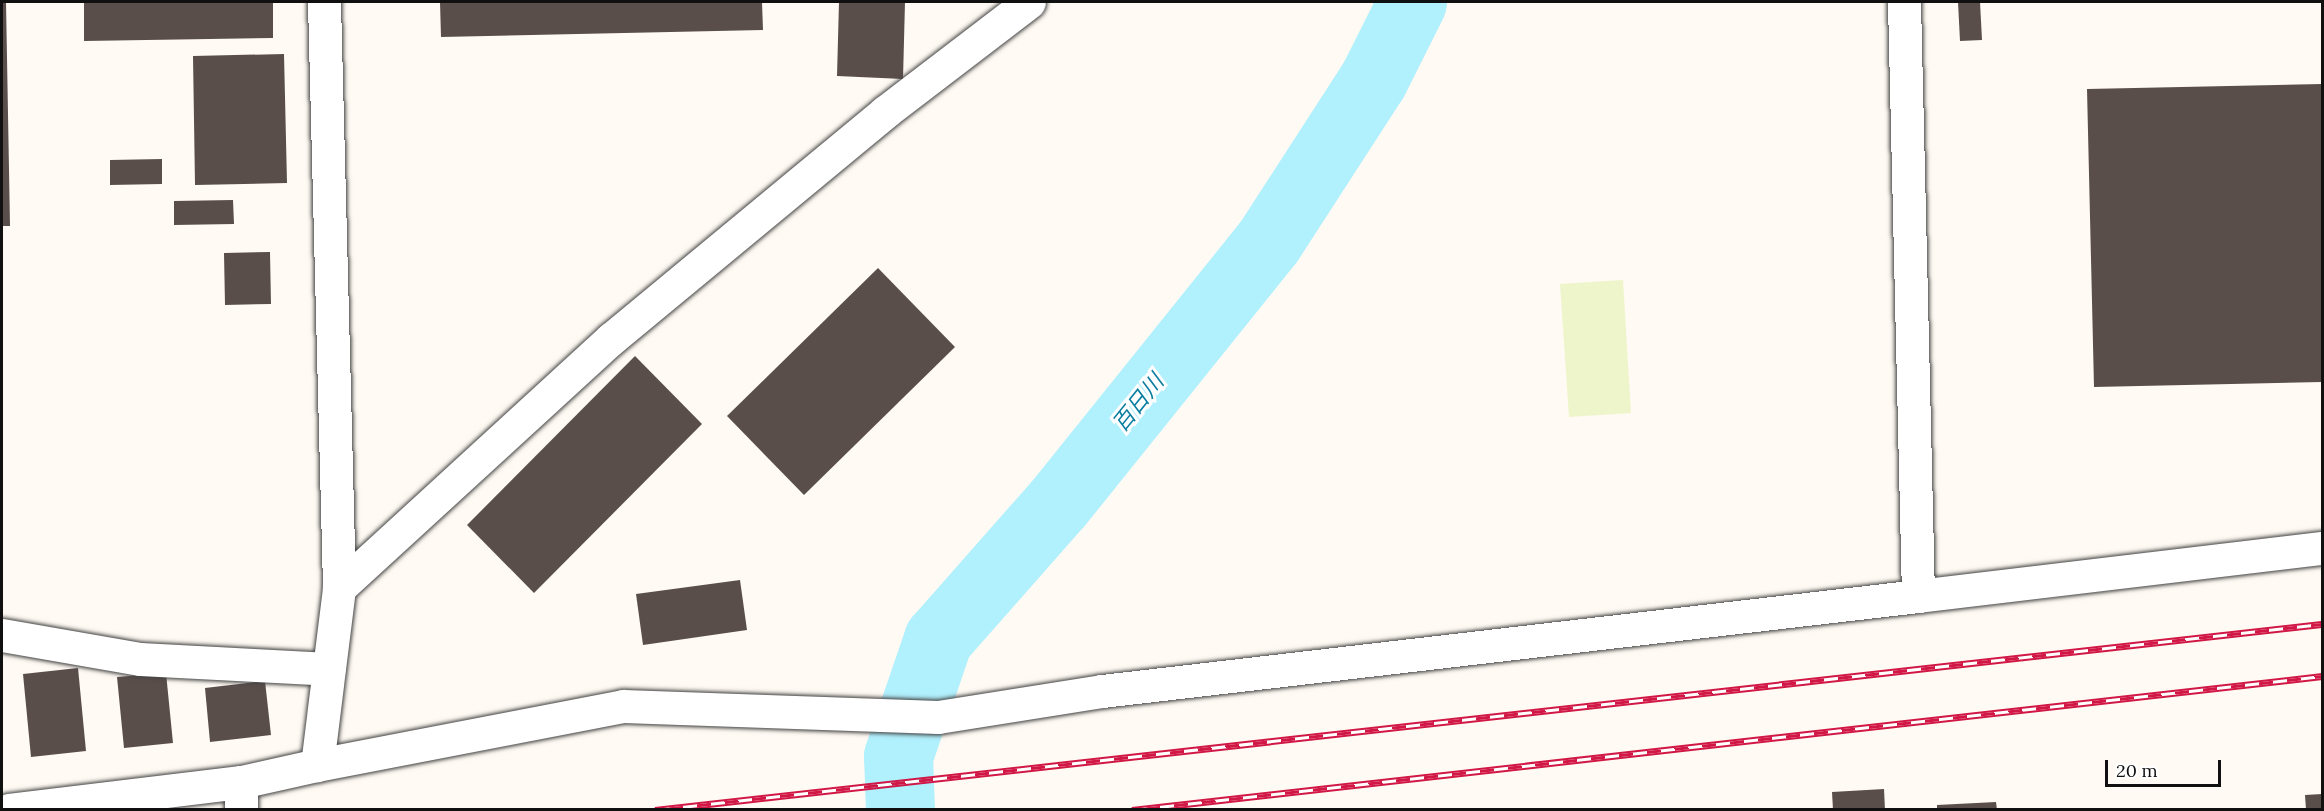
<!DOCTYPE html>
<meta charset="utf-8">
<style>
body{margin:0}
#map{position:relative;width:2324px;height:811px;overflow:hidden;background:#fffaf3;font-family:Lora,"Noto Sans JP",serif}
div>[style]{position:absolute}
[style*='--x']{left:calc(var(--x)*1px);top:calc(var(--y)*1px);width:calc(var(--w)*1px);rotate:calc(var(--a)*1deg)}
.pitch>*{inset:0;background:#eff5ca}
.river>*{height:69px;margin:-34.5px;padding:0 34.5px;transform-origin:34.5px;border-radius:34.5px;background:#b1f0fd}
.building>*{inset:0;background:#5a4e4b}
.roads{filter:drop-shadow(0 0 2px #434343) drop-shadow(0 0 2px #434343)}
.minor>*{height:33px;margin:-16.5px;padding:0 16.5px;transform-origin:16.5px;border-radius:16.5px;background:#fff}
.tertiary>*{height:33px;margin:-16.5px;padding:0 16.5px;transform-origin:16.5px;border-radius:16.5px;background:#fff}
.rail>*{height:7px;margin-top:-3.5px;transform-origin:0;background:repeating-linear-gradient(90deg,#fff 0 14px,#d11745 0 28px);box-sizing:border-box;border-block:2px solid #d11745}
span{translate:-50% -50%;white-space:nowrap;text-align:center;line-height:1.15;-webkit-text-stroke:6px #fff;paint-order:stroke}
.water-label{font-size:22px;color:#0a7ea1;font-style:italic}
.frame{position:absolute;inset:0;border:3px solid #101010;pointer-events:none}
.scale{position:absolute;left:2105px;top:760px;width:116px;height:27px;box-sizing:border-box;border:3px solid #101010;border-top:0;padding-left:8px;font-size:18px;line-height:21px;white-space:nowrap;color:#101010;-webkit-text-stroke:4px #fff;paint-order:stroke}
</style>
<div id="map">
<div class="pitch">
<div style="clip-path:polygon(1623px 280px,1631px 413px,1569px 417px,1560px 284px)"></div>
</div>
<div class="river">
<div style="--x:900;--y:810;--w:54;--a:-92.1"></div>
<div style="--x:898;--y:756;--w:124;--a:-71.1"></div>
<div style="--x:938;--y:639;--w:181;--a:-48.6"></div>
<div style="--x:1058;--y:503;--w:335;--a:-51.2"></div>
<div style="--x:1268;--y:242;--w:193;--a:-57.1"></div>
<div style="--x:1373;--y:80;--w:87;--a:-63.4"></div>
</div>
<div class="building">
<div style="clip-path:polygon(2px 2px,6px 2px,10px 226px,2px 226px)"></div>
<div style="clip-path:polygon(84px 2px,273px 2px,273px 38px,84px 41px)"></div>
<div style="clip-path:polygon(440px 2px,762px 2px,763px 30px,441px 37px)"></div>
<div style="clip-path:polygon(839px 2px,905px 2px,903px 79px,837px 76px)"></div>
<div style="clip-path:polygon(1958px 2px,1980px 2px,1982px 40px,1960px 41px)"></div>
<div style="clip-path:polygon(284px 54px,287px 183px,195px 185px,193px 56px)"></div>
<div style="clip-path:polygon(2322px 84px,2322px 382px,2094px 387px,2087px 89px)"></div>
<div style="clip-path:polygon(162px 159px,162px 184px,110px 185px,110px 160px)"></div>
<div style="clip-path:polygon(233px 200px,234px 224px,174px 225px,174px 201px)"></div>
<div style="clip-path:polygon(270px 252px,271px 304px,225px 305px,224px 253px)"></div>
<div style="clip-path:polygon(878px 268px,955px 347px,804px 495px,727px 416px)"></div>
<div style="clip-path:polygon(635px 356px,702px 424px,534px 593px,467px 525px)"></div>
<div style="clip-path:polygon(740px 580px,747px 630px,643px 645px,636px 594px)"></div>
<div style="clip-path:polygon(78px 668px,86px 751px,31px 757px,23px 674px)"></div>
<div style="clip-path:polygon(166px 673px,173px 743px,124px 748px,117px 677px)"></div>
<div style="clip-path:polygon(265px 681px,271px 735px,210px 742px,205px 688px)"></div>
<div style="clip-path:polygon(1884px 789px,1885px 810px,1833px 810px,1832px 792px)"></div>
<div style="clip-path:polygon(2322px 794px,2322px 810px,2306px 810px,2305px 795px)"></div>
<div style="clip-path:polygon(1996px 802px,1997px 810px,1937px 810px,1937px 805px)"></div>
</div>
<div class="roads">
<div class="minor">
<div style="--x:2;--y:635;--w:140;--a:9.9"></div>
<div style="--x:140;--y:659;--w:189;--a:3"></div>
<div style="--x:317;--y:765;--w:312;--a:-10.9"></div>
<div style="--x:623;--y:706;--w:315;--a:2"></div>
<div style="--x:938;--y:717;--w:166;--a:-9"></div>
<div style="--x:1102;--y:691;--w:822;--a:-6.64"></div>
<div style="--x:1918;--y:596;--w:594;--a:-91.35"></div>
<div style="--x:9;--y:810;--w:234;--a:-6.9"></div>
<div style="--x:241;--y:810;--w:28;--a:-90"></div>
<div style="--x:241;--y:782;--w:78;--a:-12.6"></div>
<div style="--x:317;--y:765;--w:178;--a:-82.9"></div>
<div style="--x:339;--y:588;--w:369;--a:-42.5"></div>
<div style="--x:611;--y:339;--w:356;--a:-39.6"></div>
<div style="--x:885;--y:112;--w:181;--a:-37.4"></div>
</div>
<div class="tertiary">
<div style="--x:324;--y:2;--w:586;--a:88.53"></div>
<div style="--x:1918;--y:596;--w:407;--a:-6.8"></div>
</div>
</div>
<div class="rail">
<div style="--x:655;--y:810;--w:1677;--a:-6.37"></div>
<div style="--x:1132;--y:810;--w:1198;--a:-6.42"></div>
</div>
<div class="water-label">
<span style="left:1138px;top:403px;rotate:-51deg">百日川</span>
</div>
<div class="frame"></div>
<div class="scale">20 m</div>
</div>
